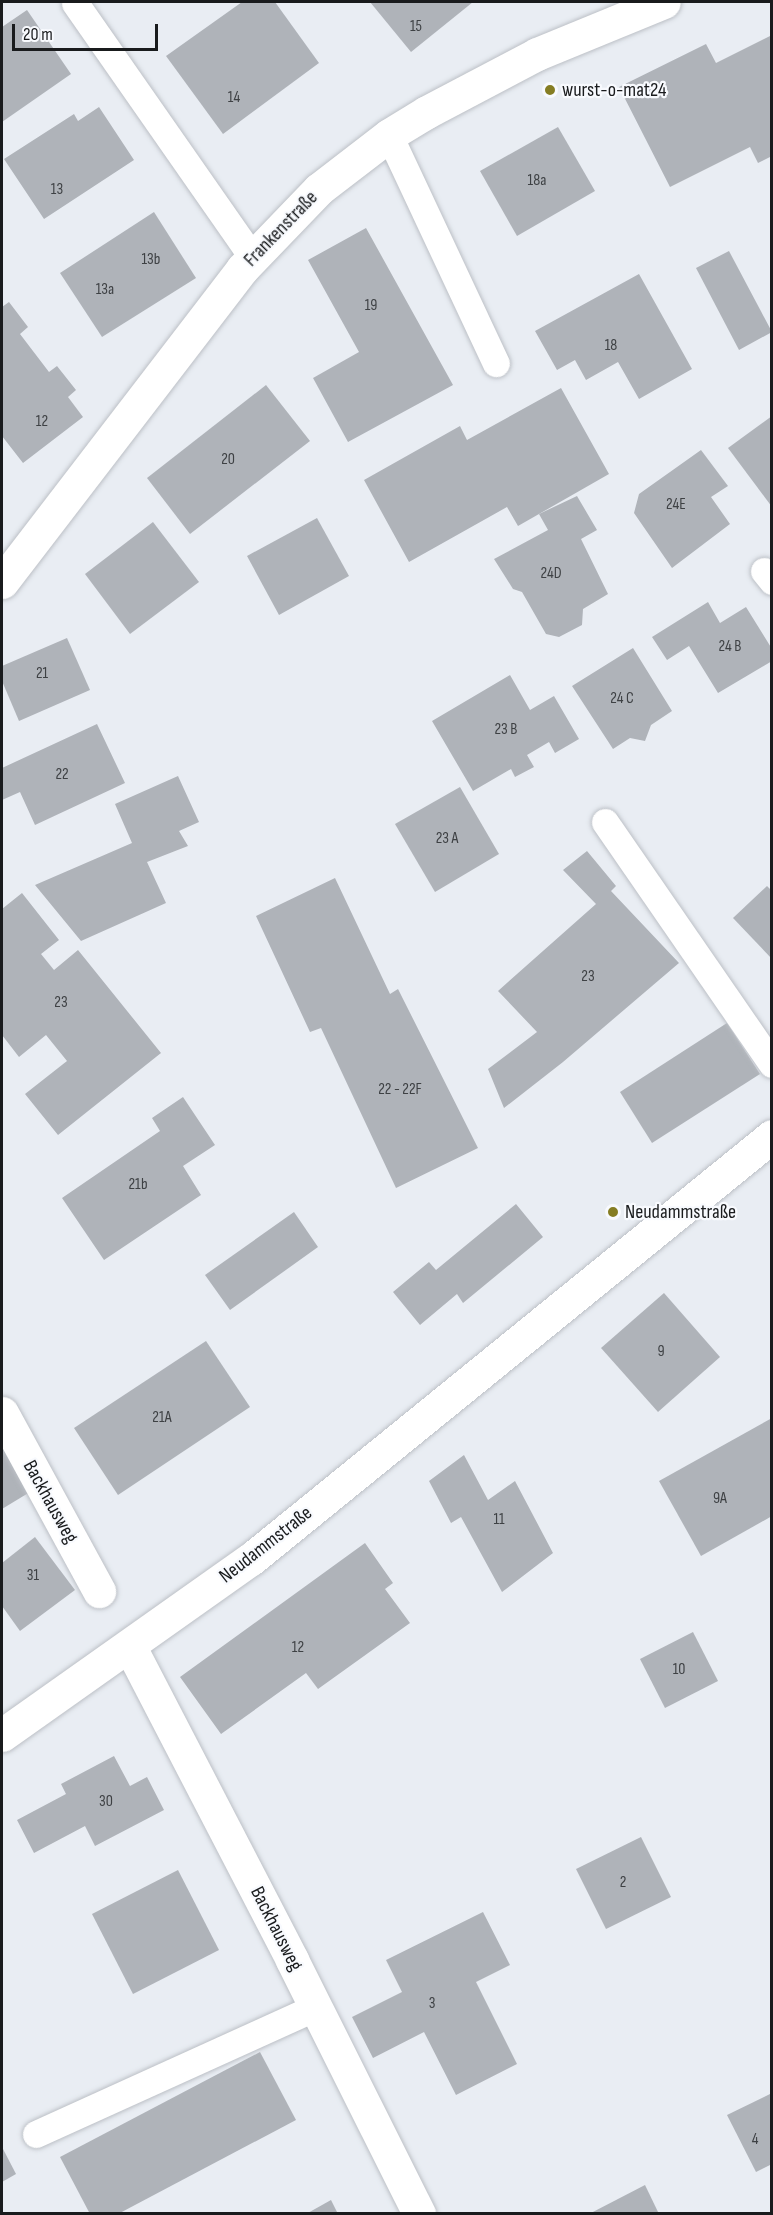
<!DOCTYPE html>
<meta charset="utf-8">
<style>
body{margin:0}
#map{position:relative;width:773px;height:2215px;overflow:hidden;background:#e9edf3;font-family:"Sofia Sans Condensed",sans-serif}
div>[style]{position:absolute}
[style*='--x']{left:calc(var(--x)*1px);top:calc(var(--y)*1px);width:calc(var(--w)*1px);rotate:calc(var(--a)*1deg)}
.building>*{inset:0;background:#afb3b9}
.roads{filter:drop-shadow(0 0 2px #bcc0c6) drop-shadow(0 0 2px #bcc0c6)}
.service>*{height:27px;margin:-13.5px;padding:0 13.5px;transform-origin:13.5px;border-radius:13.5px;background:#fff}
.minor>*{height:33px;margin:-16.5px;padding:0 16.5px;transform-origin:16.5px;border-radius:16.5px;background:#fff}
.secondary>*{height:33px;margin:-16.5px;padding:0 16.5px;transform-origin:16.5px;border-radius:16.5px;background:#fff}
.dots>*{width:16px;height:16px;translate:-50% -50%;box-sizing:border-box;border:3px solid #f8fafe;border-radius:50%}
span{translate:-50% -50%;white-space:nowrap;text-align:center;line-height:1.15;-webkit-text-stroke:4.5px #f8fafe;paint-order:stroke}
.number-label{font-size:16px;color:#3e4144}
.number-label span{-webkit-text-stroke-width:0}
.poi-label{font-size:20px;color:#191b1d}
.left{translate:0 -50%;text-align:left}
.street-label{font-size:20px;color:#191b1d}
.frame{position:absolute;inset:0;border:3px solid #191b1d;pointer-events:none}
.scale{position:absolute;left:12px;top:24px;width:146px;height:27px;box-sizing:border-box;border:3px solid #191b1d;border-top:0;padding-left:8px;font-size:18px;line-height:21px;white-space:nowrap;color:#191b1d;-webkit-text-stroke:4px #f8fafe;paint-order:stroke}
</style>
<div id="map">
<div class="building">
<div style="clip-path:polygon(242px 2px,275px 2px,319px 63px,223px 134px,166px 56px)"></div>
<div style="clip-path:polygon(370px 2px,473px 2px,411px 52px)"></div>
<div style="clip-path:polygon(27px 10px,71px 74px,2px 122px,2px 27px)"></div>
<div style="clip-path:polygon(772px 35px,772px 156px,758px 163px,750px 147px,670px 187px,619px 87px,706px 44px,716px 63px)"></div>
<div style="clip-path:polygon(550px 83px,556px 92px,549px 95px,544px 88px)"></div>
<div style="clip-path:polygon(99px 107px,134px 160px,44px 219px,4px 159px,74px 114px,78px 121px)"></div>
<div style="clip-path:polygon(558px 127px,595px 191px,517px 236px,480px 171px)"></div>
<div style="clip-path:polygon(154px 212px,196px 278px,102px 337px,60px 273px)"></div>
<div style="clip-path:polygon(366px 228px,453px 385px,348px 442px,313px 378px,359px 352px,308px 260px)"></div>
<div style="clip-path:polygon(729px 251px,772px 332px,739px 350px,696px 268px)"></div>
<div style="clip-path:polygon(639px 274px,692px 369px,639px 399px,618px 362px,586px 380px,575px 360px,557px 370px,535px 331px)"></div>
<div style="clip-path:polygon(9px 302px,28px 327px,20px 334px,49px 372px,57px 366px,76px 390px,68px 397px,83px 417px,23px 463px,2px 436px,2px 307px)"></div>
<div style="clip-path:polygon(266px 385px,310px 441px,190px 534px,147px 478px)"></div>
<div style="clip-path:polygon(561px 388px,609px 474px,518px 526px,507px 507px,409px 562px,364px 480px,460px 426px,467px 440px)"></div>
<div style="clip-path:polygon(772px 416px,772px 507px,728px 448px)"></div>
<div style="clip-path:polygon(701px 450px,728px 486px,711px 497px,730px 524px,672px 568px,634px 513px,639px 494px)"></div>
<div style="clip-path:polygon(577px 496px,597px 530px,581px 539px,608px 594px,583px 609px,582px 625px,559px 637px,546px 634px,522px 592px,513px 589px,494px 559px,548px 530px,539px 514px)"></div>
<div style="clip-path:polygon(317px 518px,349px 576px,279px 615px,247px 556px)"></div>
<div style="clip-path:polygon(153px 522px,199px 582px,130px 634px,85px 574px)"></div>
<div style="clip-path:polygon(708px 602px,720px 623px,746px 607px,772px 649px,772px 661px,718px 693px,689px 646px,667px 660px,652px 637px)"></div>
<div style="clip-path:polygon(67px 638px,90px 690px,19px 721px,2px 681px,2px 666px)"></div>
<div style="clip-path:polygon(633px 648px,672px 711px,651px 725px,645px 741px,630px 738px,613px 749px,572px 686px)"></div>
<div style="clip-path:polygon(510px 675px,530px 710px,554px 696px,579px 739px,555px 753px,549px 742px,527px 755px,534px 767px,515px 777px,511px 769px,473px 791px,432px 721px)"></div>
<div style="clip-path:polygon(97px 724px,125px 783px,35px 825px,20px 792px,2px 800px,2px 768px)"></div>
<div style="clip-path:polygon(178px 776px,199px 822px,179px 831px,188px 846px,147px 862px,166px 903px,81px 941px,35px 885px,132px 843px,115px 804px)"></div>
<div style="clip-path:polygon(460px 787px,499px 854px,435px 892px,395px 824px)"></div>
<div style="clip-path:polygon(587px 851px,616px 886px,611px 891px,679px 963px,563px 1062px,504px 1108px,488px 1069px,537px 1032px,498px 991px,596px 904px,563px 870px)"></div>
<div style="clip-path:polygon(335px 878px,390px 994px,398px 989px,478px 1148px,396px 1188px,321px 1028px,310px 1032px,256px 916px)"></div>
<div style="clip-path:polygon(767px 886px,772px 891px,772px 959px,733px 918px)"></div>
<div style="clip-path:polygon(22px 893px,59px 940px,41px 954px,54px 970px,78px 950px,161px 1053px,58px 1135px,25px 1094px,67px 1061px,46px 1035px,19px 1057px,2px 1035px,2px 909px)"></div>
<div style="clip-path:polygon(727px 1023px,760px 1074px,652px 1143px,620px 1092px)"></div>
<div style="clip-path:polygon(183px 1097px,215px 1145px,183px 1166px,201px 1195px,104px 1260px,62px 1198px,160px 1131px,152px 1118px)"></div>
<div style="clip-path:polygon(516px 1204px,543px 1237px,463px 1303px,457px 1294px,420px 1325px,393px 1292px,429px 1262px,436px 1270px)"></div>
<div style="clip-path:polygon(294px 1212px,318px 1247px,230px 1310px,205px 1275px)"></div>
<div style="clip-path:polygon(664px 1293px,720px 1357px,658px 1412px,601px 1348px)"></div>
<div style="clip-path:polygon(206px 1341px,250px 1407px,118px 1495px,74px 1428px)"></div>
<div style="clip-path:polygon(772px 1418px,772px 1516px,701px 1556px,659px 1481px)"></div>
<div style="clip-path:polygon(2px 1440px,30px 1492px,2px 1509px)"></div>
<div style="clip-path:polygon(464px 1455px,488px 1500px,515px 1481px,553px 1553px,502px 1592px,461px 1517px,451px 1523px,429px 1481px)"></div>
<div style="clip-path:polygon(35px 1537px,75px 1590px,20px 1631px,2px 1606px,2px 1563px)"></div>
<div style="clip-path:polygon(365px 1543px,393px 1583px,385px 1589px,410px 1623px,318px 1689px,306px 1673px,221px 1734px,180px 1677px)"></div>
<div style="clip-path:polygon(693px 1632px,718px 1681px,665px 1708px,640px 1659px)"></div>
<div style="clip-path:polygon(114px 1756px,130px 1786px,147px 1777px,164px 1810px,95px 1846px,85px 1826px,34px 1853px,17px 1820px,66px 1794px,61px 1784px)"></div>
<div style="clip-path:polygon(641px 1837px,671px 1897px,606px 1929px,576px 1869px)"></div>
<div style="clip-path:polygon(178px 1870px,219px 1950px,133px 1994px,92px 1914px)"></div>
<div style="clip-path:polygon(483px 1912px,510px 1965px,476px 1982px,517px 2064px,456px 2095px,424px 2032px,373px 2058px,352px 2017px,402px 1992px,386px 1960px)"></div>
<div style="clip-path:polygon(260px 2052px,296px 2120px,118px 2214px,90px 2214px,60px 2157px)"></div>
<div style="clip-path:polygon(772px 2093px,772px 2164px,756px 2172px,727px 2115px)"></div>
<div style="clip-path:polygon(2px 2147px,16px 2174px,2px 2182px)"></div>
<div style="clip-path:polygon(645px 2185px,659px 2214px,589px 2214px)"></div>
<div style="clip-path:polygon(331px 2200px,338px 2214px,306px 2214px)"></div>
</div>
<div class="roads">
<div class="service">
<div style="--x:75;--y:3;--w:311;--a:55.1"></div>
<div style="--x:389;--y:135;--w:252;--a:64.9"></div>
<div style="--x:764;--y:571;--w:13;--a:51"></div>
<div style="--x:605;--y:822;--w:294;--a:55.4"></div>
<div style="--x:36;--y:2134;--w:307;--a:-24.4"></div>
</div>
<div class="minor">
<div style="--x:2;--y:582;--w:394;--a:-52.5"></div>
<div style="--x:242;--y:269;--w:111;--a:-46.1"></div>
<div style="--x:319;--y:189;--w:88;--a:-37.6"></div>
<div style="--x:389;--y:135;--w:44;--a:-31.2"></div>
<div style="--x:427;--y:112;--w:124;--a:-27.8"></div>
<div style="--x:537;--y:54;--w:137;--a:-22.3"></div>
<div style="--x:2;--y:1413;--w:203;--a:61.4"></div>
<div style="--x:130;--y:1647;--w:352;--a:62.6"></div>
<div style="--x:292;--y:1960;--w:284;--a:63.4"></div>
</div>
<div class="secondary">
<div style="--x:2;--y:1735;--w:305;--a:-35.3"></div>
<div style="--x:251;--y:1559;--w:671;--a:-39.07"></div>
</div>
</div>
<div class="dots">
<div style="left:550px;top:90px;background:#857d23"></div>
<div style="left:613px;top:1212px;background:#857d23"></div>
</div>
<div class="number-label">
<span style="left:416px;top:27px">15</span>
<span style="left:234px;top:98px">14</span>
<span style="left:537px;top:181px">18a</span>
<span style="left:57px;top:190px">13</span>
<span style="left:151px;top:260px">13b</span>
<span style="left:105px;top:290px">13a</span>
<span style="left:371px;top:306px">19</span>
<span style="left:611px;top:346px">18</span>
<span style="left:42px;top:422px">12</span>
<span style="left:228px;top:460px">20</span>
<span style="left:676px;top:505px">24E</span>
<span style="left:551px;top:574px">24D</span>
<span style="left:730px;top:647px">24 B</span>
<span style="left:42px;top:674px">21</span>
<span style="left:622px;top:699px">24 C</span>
<span style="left:506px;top:730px">23 B</span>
<span style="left:62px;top:775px">22</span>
<span style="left:447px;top:839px">23 A</span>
<span style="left:588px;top:977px">23</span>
<span style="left:61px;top:1003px">23</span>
<span style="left:400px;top:1090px">22 - 22F</span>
<span style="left:138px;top:1185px">21b</span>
<span style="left:661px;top:1352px">9</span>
<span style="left:162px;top:1418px">21A</span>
<span style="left:720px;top:1499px">9A</span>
<span style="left:499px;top:1520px">11</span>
<span style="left:33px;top:1576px">31</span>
<span style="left:298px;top:1648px">12</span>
<span style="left:679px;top:1670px">10</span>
<span style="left:106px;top:1802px">30</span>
<span style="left:623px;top:1883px">2</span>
<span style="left:432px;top:2004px">3</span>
<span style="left:755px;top:2140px">4</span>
</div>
<div class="poi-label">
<span class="left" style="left:562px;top:90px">wurst-o-mat24</span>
<span class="left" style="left:625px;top:1212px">Neudammstraße</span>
</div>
<div class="street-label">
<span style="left:281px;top:229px;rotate:-46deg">Frankenstraße</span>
<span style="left:50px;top:1502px;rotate:61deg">Backhausweg</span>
<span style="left:266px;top:1545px;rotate:-38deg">Neudammstraße</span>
<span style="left:276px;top:1929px;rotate:63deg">Backhausweg</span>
</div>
<div class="frame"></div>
<div class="scale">20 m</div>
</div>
